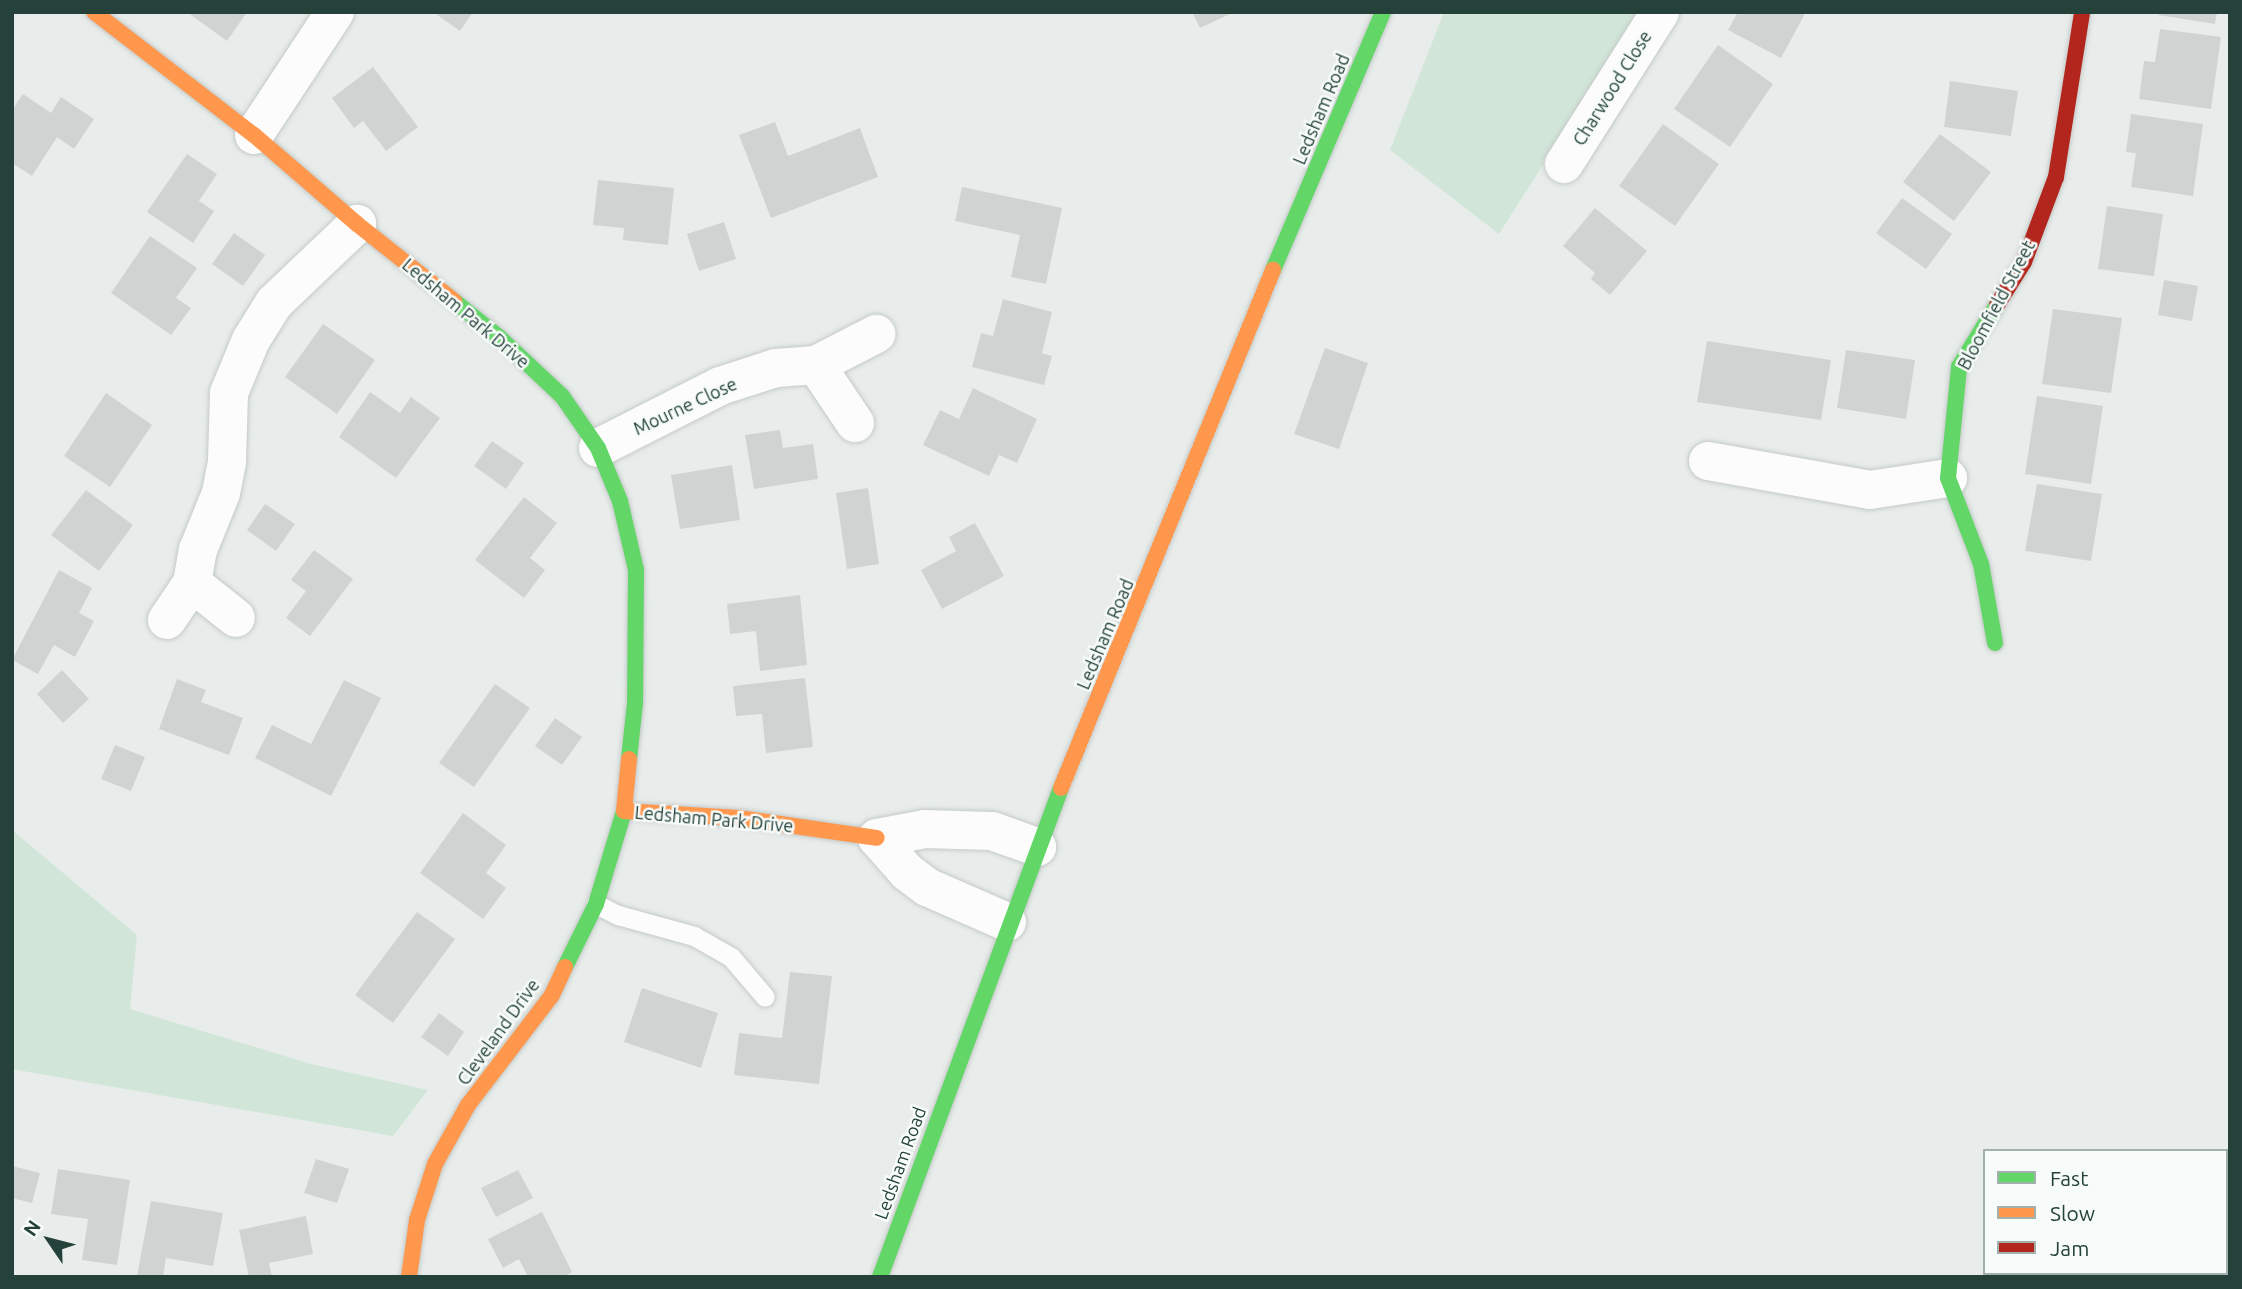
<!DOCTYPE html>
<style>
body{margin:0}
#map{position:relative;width:2242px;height:1289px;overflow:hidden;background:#e8edeb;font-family:Ubuntu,sans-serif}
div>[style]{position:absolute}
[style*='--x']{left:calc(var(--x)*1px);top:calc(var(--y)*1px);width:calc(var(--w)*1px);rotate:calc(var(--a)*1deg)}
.green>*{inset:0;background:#d1e6d8}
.building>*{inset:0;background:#cfd4d2}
.roads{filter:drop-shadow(0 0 2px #c5cac8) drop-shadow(0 0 2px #c5cac8)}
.lane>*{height:19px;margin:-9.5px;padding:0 9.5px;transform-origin:9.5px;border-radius:9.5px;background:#fcfcfc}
.street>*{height:38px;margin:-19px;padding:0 19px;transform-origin:19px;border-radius:19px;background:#fcfcfc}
.fast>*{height:16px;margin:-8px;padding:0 8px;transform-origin:8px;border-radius:8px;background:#63d668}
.slow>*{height:16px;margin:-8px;padding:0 8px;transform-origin:8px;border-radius:8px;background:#ff974d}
.jam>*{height:16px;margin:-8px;padding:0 8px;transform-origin:8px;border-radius:8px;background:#b3261e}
span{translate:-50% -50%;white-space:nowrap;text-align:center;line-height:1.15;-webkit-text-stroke:5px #f7fbf9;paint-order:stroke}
.street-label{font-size:18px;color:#24423a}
.frame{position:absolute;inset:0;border:14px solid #24423a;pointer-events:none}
.legend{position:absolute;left:1983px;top:1149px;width:245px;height:126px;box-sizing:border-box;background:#f7fbf9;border:2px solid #a3b1ad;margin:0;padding:9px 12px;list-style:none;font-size:21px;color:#24423a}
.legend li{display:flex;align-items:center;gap:14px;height:35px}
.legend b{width:35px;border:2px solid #a3b1ad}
.north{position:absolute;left:14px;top:1205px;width:70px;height:70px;-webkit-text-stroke:5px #f7fbf9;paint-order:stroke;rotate:305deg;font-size:19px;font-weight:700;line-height:28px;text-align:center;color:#24423a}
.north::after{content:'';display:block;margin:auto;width:24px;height:32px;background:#24423a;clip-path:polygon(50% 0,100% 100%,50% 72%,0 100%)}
</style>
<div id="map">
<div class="green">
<div style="clip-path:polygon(1444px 12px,1640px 12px,1499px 234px,1390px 150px)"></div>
<div style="clip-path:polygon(12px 830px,137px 935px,130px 1009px,311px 1064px,428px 1090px,393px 1136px,12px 1069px)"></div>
</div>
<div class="building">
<div style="clip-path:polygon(187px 12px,247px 12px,227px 41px)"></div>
<div style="clip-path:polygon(433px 12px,473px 12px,460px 31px)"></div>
<div style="clip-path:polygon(1192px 12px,1234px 12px,1200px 28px)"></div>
<div style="clip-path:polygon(1738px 12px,1806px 12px,1781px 58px,1728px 30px)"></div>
<div style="clip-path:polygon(2159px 12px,2217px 12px,2215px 24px,2158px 15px)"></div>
<div style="clip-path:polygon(2160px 29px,2221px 37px,2211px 109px,2139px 99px,2144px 61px,2155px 62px)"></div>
<div style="clip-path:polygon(1718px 45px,1773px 84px,1730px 147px,1674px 109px)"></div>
<div style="clip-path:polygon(373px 67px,418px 127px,386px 151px,363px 121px,354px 128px,332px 98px)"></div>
<div style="clip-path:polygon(1950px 81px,2018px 91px,2011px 136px,1944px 127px)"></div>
<div style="clip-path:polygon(23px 94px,51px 113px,61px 97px,94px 119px,74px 149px,57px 137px,32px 176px,12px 163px,12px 110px)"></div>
<div style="clip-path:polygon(2131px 114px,2203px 124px,2193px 196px,2131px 187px,2136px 153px,2126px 152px)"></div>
<div style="clip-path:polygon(775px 122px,788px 156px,860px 128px,878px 177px,771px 218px,739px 135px)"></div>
<div style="clip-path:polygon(1663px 124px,1719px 164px,1675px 226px,1619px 186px)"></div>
<div style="clip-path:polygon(1940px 134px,1991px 172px,1954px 221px,1903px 182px)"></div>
<div style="clip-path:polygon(187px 154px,217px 174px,199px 201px,214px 211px,193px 243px,147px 212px)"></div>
<div style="clip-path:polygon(598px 180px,674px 188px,668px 245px,623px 240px,624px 228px,593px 225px)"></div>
<div style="clip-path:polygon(962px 187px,1062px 208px,1046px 284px,1011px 277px,1020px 235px,955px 221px)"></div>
<div style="clip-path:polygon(1902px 198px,1952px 234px,1926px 269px,1876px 233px)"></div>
<div style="clip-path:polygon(2107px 206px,2163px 214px,2154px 276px,2098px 269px)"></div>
<div style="clip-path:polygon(1595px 208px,1647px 251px,1610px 295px,1591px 279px,1595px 273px,1563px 246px)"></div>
<div style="clip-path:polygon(724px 222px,736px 259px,699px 271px,687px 234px)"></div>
<div style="clip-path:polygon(234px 233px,265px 255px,243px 286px,212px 264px)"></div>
<div style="clip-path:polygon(150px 236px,197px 268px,176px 298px,191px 308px,171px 335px,111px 293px)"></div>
<div style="clip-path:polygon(2164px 280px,2198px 286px,2192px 321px,2158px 315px)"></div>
<div style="clip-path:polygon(1003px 299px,1052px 312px,1042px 353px,1052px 356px,1044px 385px,972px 367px,981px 333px,993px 336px)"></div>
<div style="clip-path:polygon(2053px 309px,2122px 318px,2111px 393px,2042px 384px)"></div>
<div style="clip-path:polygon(323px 324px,375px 360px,337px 414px,285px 377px)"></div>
<div style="clip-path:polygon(1707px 341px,1831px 360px,1821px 420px,1697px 402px)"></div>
<div style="clip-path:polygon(1325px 348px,1368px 363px,1339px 449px,1294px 434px)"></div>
<div style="clip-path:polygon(1846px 350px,1915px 360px,1906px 419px,1837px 408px)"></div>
<div style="clip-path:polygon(973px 388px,1037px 419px,1017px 463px,999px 455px,989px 476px,923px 445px,940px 410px,959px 419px)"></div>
<div style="clip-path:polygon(370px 392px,400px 413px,411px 397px,440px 418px,396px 478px,339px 437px)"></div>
<div style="clip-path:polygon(106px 393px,152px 425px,110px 487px,64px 456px)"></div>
<div style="clip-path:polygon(2037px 396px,2103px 406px,2091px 484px,2025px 474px)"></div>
<div style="clip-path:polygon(780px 430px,783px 448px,813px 444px,818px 479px,754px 489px,745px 435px)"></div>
<div style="clip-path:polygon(492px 441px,524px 463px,506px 489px,474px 466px)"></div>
<div style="clip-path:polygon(732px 465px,740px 520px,680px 529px,671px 475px)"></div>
<div style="clip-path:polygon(2037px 484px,2102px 494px,2091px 561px,2025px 551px)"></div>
<div style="clip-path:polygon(868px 488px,879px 564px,847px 569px,836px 493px)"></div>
<div style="clip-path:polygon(86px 490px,133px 525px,99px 571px,51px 535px)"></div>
<div style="clip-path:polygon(524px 497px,557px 523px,530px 558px,545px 570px,524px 598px,475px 560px)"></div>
<div style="clip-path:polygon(265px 504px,295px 524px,276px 551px,247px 530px)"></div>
<div style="clip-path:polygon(975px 523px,1004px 576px,942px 609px,921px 570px,956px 551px,949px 537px)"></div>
<div style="clip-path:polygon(314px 550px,353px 579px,310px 636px,286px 618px,306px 591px,291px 580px)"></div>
<div style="clip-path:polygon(59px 570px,92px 588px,79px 613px,94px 621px,75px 657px,54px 645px,38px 674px,12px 660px)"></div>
<div style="clip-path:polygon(800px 595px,807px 665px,760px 671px,756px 631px,730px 634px,727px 604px)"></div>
<div style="clip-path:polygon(62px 670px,89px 699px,63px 723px,37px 694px)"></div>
<div style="clip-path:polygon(805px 678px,813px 747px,766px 753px,762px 714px,736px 716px,733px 686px)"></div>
<div style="clip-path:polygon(177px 679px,206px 690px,201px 702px,243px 718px,229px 755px,159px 729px)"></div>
<div style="clip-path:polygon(344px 680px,381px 698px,331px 796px,255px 758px,272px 725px,311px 744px)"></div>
<div style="clip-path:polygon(495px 684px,530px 708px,474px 787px,439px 763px)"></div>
<div style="clip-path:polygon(555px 718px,582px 737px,562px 765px,535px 746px)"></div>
<div style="clip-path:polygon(115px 745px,145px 757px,131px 791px,101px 779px)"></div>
<div style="clip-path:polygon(463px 813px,506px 845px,486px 873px,506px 888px,483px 919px,420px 873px)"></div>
<div style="clip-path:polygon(417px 912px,455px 939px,393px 1023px,355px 995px)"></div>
<div style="clip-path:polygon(790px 972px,832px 976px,819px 1084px,734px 1075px,739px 1033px,782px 1038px)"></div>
<div style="clip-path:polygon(642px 988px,718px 1013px,701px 1068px,624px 1042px)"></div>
<div style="clip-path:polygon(439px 1013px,464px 1032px,448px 1056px,421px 1037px)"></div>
<div style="clip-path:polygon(316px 1159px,349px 1169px,337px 1203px,304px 1193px)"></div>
<div style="clip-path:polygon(12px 1166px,40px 1173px,32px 1203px,12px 1198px)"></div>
<div style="clip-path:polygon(58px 1169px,130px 1180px,117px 1265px,82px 1260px,88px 1219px,51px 1214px)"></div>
<div style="clip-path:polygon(518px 1170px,533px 1198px,496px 1217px,481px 1188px)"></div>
<div style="clip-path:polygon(151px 1201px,223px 1213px,213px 1266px,166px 1258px,163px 1277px,137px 1276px)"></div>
<div style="clip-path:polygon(542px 1212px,572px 1272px,564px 1277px,528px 1277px,519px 1259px,503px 1268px,488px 1239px)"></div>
<div style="clip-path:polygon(306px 1216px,313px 1254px,269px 1263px,272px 1277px,249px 1277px,239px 1230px)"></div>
</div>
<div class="roads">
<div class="lane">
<div style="--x:596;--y:904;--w:25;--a:27"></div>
<div style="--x:618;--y:915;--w:79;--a:15.4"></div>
<div style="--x:694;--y:936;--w:43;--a:29.6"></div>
<div style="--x:731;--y:957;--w:52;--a:49.6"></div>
</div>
<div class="street">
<div style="--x:254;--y:135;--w:147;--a:-56.6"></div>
<div style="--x:1564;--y:164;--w:180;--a:-57.7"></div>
<div style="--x:816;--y:365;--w:70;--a:56.1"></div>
<div style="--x:598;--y:448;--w:137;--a:-26.9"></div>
<div style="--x:720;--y:386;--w:59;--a:-17.8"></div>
<div style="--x:776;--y:368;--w:40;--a:-4.3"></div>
<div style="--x:816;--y:365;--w:68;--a:-27.3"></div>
<div style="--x:1708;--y:461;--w:165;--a:10.1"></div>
<div style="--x:1870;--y:490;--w:79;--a:-8.7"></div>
<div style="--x:192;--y:583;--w:56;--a:38.5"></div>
<div style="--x:167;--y:620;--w:45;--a:-56"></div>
<div style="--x:192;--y:583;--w:34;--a:-80"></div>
<div style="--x:198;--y:550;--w:61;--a:-68"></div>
<div style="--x:221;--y:493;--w:33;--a:-79"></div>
<div style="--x:227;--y:461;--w:68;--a:-88.3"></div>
<div style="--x:229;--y:393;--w:57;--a:-67.5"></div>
<div style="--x:251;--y:340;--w:44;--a:-58.1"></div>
<div style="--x:274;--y:303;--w:115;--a:-43.6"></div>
<div style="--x:1007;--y:922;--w:87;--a:-156.4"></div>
<div style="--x:927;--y:887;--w:25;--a:-143"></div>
<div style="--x:907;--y:872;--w:45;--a:-131.4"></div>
<div style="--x:877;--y:838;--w:49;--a:-10.6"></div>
<div style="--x:925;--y:829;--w:67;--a:1.7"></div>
<div style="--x:992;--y:831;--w:48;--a:19.6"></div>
</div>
<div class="fast">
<div style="--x:1273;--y:270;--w:280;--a:-66.9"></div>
<div style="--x:454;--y:301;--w:59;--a:38.8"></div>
<div style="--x:500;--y:338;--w:85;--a:43.1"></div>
<div style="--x:562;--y:396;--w:63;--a:55.3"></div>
<div style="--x:598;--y:448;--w:57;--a:67.5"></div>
<div style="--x:620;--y:501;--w:71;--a:76.9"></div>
<div style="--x:636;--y:570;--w:133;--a:90.4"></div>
<div style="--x:635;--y:703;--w:56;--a:96.1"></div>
<div style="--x:1995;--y:643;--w:80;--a:-100"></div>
<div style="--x:1981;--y:564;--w:92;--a:-111"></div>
<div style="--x:1948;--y:478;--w:112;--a:-84.3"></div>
<div style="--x:1959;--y:367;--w:73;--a:-58.5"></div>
<div style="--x:565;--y:967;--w:70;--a:-63.8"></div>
<div style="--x:596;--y:904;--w:97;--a:-73.2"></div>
<div style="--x:880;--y:1277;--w:521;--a:-69.69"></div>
</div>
<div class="slow">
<div style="--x:94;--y:12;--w:202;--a:37.6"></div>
<div style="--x:254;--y:135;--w:136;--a:40.8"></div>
<div style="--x:357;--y:224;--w:124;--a:38.4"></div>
<div style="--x:629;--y:759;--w:52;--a:95.5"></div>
<div style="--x:624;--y:811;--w:115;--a:3.5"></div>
<div style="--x:739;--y:818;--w:139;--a:8.2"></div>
<div style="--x:1061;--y:788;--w:560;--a:-67.74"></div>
<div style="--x:409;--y:1277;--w:58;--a:-82"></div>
<div style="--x:417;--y:1220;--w:59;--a:-72.2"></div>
<div style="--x:435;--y:1164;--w:68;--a:-60.8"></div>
<div style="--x:468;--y:1105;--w:138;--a:-52.6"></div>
<div style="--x:552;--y:995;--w:31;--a:-65"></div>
</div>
<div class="jam">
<div style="--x:1997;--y:305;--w:51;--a:-57.9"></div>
<div style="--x:2024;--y:262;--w:91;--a:-69.4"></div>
<div style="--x:2056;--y:177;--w:167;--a:-81"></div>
</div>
</div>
<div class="street-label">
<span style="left:1612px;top:88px;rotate:-58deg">Charwood Close</span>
<span style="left:1321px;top:109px;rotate:-67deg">Ledsham Road</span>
<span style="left:1996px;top:305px;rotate:-62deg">Bloomfield Street</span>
<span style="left:466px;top:313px;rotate:40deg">Ledsham Park Drive</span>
<span style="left:685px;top:406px;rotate:-25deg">Mourne Close</span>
<span style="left:1105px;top:634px;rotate:-67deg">Ledsham Road</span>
<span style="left:714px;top:819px;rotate:5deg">Ledsham Park Drive</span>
<span style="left:498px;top:1032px;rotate:-54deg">Cleveland Drive</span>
<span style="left:900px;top:1163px;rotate:-70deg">Ledsham Road</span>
</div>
<div class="frame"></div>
<ul class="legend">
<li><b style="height:9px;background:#63d668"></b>Fast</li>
<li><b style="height:9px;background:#ff974d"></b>Slow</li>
<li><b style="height:9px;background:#b3261e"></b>Jam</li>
</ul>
<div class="north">N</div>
</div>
